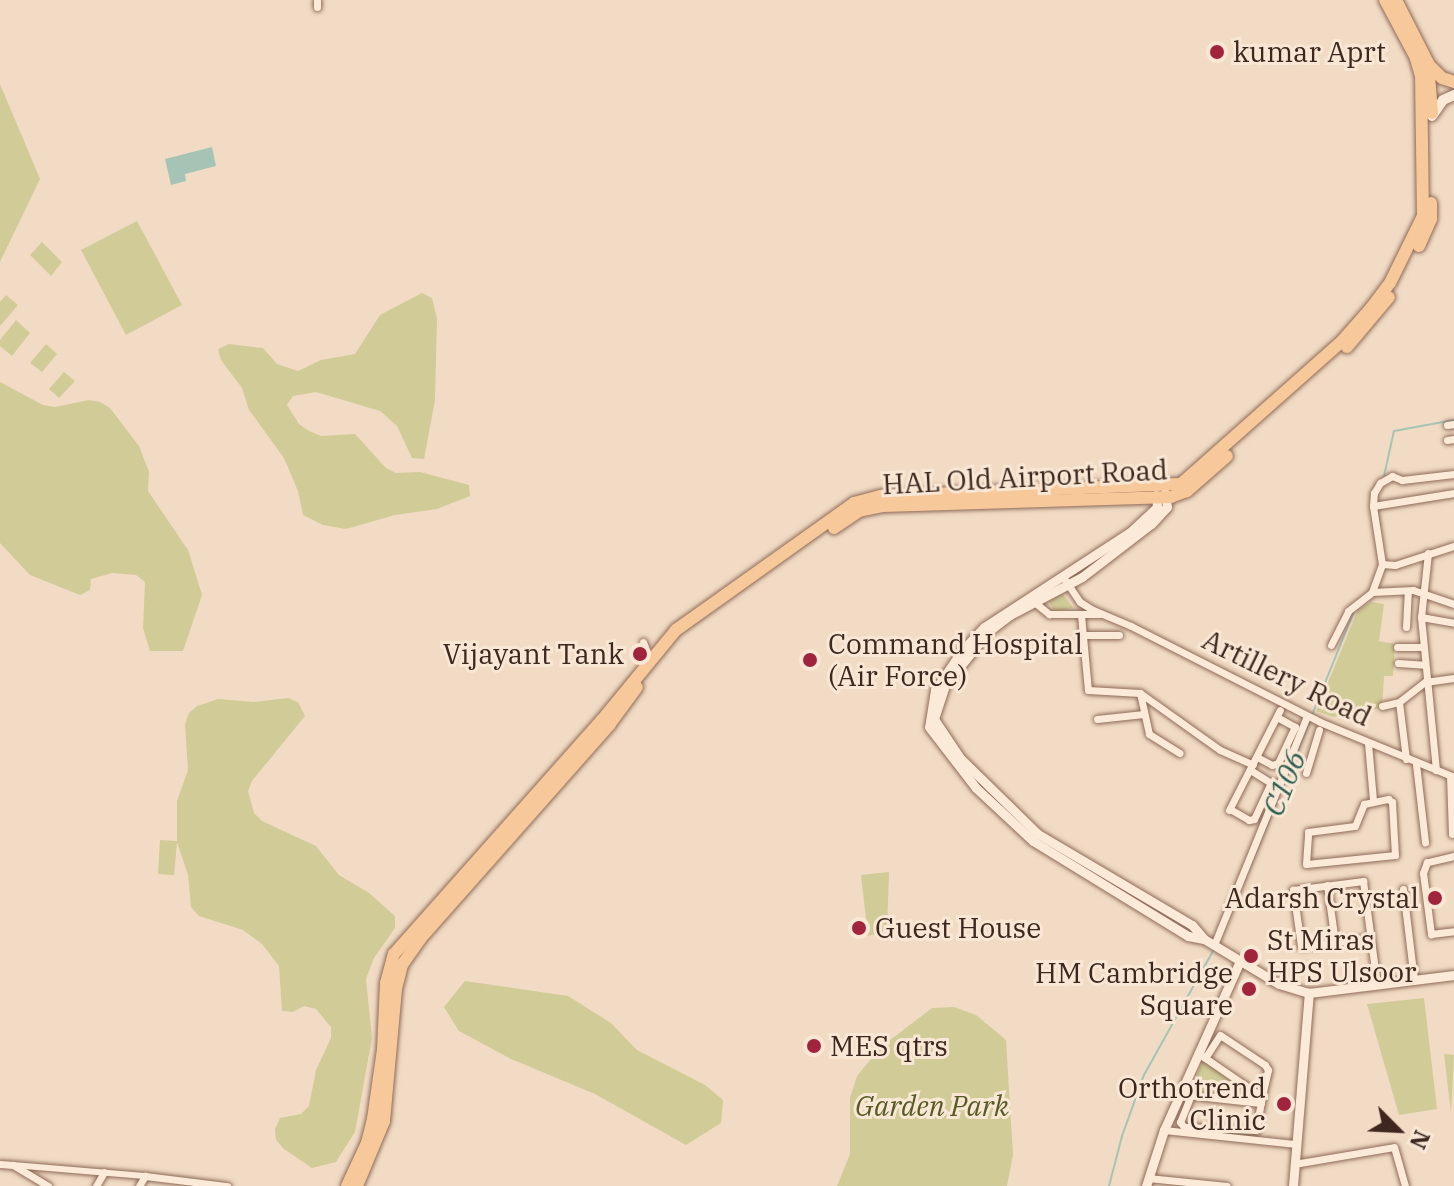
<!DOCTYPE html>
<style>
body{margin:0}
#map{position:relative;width:1454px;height:1186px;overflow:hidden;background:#f1dbc4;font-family:"IBM Plex Serif",serif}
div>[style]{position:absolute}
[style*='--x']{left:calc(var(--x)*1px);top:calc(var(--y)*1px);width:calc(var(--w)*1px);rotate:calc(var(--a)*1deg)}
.green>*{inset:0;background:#d1cc97}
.water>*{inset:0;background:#a6c4b6}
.stream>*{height:2px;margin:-1px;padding:0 1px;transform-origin:1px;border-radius:1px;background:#a6c4b6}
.roads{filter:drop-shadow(0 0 2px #8e6b59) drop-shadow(0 0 2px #8e6b59)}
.pedestrian>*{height:6px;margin:-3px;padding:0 3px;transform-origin:3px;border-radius:3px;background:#fbead8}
.minor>*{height:7px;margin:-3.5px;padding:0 3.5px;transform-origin:3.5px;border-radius:3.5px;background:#fbead8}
.tertiary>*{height:9px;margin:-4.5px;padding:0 4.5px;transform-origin:4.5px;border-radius:4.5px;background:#fbead8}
.secondary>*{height:10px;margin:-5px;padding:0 5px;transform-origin:5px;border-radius:5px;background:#fbead8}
.primary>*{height:12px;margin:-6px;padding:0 6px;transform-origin:6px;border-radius:6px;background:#f7c89a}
.dots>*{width:22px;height:22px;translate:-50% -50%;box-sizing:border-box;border:4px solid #f8e7d4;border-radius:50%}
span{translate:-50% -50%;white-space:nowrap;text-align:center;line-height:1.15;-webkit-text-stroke:6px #f8e7d4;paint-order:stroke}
.poi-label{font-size:28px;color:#3d271e}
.left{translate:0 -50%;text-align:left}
.right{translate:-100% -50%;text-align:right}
.street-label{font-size:28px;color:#3d271e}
.park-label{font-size:28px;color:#575b23;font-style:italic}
.water-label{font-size:30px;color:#2c5d51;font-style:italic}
.north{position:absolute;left:1358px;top:1090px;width:80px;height:80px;-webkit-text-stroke:6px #f8e7d4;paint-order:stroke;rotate:114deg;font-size:22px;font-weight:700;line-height:32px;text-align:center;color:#3d271e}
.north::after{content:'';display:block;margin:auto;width:28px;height:36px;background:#3d271e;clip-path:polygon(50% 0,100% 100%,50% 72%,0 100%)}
</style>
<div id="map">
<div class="green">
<div style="clip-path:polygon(0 84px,40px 179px,0 262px)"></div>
<div style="clip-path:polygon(137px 221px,182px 305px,126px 335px,81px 250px)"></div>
<div style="clip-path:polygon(42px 242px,62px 262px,51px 276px,30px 255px)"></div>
<div style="clip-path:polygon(422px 293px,432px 298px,437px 319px,435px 400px,424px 459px,412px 458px,397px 426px,380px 411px,316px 392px,293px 396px,287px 405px,299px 424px,309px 431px,321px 436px,355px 434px,386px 468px,396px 473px,420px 472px,469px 485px,470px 496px,437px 509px,395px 515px,346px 529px,323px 525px,303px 515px,298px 491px,284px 458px,249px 410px,242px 388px,221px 360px,218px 349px,229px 344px,263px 348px,277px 364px,298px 371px,321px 360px,355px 354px,380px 315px)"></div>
<div style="clip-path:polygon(6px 295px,18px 305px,0 326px,0 302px)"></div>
<div style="clip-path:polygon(16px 320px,30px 333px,12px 356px,0 346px,0 340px)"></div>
<div style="clip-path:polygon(46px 344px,57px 354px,42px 372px,30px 363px)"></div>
<div style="clip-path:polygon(64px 372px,75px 381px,59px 398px,49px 389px)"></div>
<div style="clip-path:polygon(0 382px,43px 405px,55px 407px,89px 400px,100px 402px,110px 408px,139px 446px,149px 472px,148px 491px,188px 550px,202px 595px,183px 651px,150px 651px,143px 628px,145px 582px,136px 575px,112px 573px,91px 579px,90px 590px,80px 595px,30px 575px,0 543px)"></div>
<div style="clip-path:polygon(1060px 590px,1073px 608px,1055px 612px,1046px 597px)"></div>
<div style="clip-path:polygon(1371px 602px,1384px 604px,1379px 641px,1395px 644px,1393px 676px,1384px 676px,1382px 708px,1333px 717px,1316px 711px,1358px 610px)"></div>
<div style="clip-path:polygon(288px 698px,298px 702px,305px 716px,252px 781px,248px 791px,254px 813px,262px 821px,316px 846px,339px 875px,369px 893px,395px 916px,395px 928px,374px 958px,366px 979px,372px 1038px,355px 1132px,336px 1162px,312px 1168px,284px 1149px,276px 1140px,275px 1129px,280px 1118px,301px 1114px,309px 1106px,316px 1070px,331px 1038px,331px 1027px,316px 1009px,304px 1006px,293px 1012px,282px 1011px,279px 966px,262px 944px,243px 930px,199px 916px,191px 907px,188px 875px,177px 842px,174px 875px,158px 874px,160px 840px,177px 841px,177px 801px,188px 770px,185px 724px,189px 713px,197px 706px,218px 699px,253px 702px)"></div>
<div style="clip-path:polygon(889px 872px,887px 931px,868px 936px,861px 875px)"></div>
<div style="clip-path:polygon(465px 981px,568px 996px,611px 1023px,637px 1050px,705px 1085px,723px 1100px,721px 1123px,686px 1145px,595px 1094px,511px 1059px,459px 1031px,444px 1007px)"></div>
<div style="clip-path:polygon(1424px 998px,1437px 1109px,1399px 1115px,1367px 1004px)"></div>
<div style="clip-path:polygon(954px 1007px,976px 1015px,1006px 1040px,1013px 1155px,1007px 1186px,837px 1186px,850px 1154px,850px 1098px,857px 1076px,881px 1047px,932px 1008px)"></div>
<div style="clip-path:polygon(1444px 1054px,1454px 1055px,1451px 1113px)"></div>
<div style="clip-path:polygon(1203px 1061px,1259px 1099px,1189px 1093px)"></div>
</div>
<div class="water">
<div style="clip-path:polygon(212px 147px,216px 166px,185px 174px,186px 181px,171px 185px,165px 159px)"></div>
</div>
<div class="stream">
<div style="--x:1384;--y:476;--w:46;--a:-77.5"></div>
<div style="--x:1394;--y:431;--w:61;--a:-10.4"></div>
<div style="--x:1377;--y:509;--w:17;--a:80"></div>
<div style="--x:1312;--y:715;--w:112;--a:-68"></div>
<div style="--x:1354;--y:611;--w:25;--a:-42"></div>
<div style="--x:1244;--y:881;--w:173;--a:-67.6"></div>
<div style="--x:1109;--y:1186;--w:52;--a:-75.4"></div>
<div style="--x:1122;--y:1136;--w:65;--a:-70.2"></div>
<div style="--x:1144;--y:1075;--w:144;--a:-60.9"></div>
</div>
<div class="roads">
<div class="pedestrian">
<div style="--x:13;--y:1165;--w:132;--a:4.8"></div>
</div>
<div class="minor">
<div style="--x:317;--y:0;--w:7;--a:90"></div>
<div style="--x:1447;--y:425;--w:7;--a:-8"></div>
<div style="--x:1447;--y:440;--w:7;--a:-8"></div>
<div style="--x:1373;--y:506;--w:13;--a:-86"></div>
<div style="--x:1374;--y:493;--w:12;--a:-59"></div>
<div style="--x:1380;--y:483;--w:14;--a:-30"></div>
<div style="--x:1392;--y:476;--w:11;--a:22"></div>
<div style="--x:1402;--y:480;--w:52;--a:-6.6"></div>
<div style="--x:1428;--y:553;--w:64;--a:96.2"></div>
<div style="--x:1421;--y:617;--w:154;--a:84.4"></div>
<div style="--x:1382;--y:564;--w:13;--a:4"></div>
<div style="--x:1395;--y:565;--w:62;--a:-17.9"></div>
<div style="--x:1063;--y:577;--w:30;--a:56"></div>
<div style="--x:1080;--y:602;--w:15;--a:32"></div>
<div style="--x:1093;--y:610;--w:41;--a:22.8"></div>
<div style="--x:1131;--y:626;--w:212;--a:26.9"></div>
<div style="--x:1320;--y:722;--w:145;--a:22.3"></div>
<div style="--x:1372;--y:592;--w:30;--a:-70"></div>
<div style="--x:1382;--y:564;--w:59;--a:-98.8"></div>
<div style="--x:1373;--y:506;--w:82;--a:-9.1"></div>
<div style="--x:1033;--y:601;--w:21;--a:39"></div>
<div style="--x:1049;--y:614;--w:51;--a:0"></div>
<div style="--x:1081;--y:615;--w:75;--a:84.7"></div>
<div style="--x:1088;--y:690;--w:52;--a:3.3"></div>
<div style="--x:1140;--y:693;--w:98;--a:35.5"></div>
<div style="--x:1220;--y:750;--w:36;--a:24"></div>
<div style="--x:1421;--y:617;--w:34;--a:10"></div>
<div style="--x:1406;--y:627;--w:36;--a:-87"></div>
<div style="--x:1083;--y:635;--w:36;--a:0"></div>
<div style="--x:643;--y:642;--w:5;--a:68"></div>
<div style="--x:1331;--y:645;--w:38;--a:-63"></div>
<div style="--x:1348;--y:611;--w:31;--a:-38"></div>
<div style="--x:1372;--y:592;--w:41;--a:-2.8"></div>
<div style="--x:1413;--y:590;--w:43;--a:18.9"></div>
<div style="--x:1397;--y:647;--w:26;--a:0"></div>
<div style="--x:1398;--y:663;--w:26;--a:4"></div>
<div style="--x:1140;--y:693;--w:42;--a:77.6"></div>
<div style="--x:1149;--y:734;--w:36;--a:32"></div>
<div style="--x:1382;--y:706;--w:17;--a:-13"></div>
<div style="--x:1097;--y:719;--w:47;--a:-6.1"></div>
<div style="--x:1368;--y:743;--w:57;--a:85"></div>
<div style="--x:1257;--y:757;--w:17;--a:28"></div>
<div style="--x:1272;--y:765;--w:6;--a:-18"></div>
<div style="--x:1278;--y:763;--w:40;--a:-65"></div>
<div style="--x:1295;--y:727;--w:21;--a:-151"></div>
<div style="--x:1406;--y:759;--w:57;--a:-97"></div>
<div style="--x:1399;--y:702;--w:33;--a:-38"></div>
<div style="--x:1425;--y:682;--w:29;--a:-8"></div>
<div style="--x:1416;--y:764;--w:79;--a:83.4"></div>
<div style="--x:1306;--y:773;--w:45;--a:-73.2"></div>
<div style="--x:1450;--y:776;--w:58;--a:88"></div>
<div style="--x:1388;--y:799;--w:5;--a:37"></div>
<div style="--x:1392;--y:802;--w:53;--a:86.8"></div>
<div style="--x:1395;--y:855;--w:89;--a:174.2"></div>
<div style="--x:1306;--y:864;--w:32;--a:-86"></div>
<div style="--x:1308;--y:832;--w:47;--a:-7.3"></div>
<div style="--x:1355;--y:826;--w:24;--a:-68"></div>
<div style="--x:1364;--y:804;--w:25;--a:-12"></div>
<div style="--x:1230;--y:809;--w:22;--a:30"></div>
<div style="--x:1249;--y:820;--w:5;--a:-11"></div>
<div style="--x:1254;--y:819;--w:40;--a:-65"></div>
<div style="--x:1271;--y:783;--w:25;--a:-148"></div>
<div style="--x:1229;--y:810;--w:112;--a:-63"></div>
<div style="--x:1454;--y:856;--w:28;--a:167"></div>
<div style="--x:1427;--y:862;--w:12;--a:110"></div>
<div style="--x:1423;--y:873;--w:62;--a:82.5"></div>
<div style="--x:1431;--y:934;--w:23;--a:-7"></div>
<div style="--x:1327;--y:885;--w:58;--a:82"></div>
<div style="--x:1403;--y:889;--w:92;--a:83.1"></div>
<div style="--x:1370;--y:938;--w:69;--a:173.4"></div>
<div style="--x:1301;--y:946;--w:57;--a:-98.1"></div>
<div style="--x:1293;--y:890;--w:71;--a:-7.3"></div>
<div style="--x:1363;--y:881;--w:105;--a:82.3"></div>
<div style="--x:1214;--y:945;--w:247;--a:-67.9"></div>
<div style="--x:1205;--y:1058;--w:27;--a:-57"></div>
<div style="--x:1220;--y:1035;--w:54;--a:33.7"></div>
<div style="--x:1265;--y:1065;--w:6;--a:59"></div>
<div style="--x:1268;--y:1070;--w:28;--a:103"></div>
<div style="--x:1179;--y:1094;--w:82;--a:6.3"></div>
<div style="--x:1261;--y:1103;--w:6;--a:-81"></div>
<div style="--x:1262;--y:1097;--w:78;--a:-145.5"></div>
<div style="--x:1191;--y:1095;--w:29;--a:112"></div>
<div style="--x:1180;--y:1122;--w:6;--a:51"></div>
<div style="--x:1184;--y:1127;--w:72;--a:2.4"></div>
<div style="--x:1256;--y:1130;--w:27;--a:-80"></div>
<div style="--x:1164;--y:1130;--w:133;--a:6.1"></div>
<div style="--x:0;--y:1164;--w:13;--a:4"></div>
<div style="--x:13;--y:1165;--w:41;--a:31"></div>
<div style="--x:1294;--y:1164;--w:101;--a:-9.6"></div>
<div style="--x:1394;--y:1147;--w:41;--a:74.2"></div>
<div style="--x:1148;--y:1178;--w:79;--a:5.8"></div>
<div style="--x:96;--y:1186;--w:16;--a:-60"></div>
<div style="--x:139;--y:1186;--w:12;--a:-59"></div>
<div style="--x:145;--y:1176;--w:83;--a:7"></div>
</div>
<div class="tertiary">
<div style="--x:1165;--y:493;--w:14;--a:82"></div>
<div style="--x:1167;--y:507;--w:23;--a:133"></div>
<div style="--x:1151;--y:524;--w:87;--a:142.5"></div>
<div style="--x:1082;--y:577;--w:81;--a:152.2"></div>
<div style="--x:1010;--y:615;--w:26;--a:143"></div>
<div style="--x:989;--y:631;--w:70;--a:129.2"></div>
<div style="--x:945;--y:685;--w:36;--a:108"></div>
<div style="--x:934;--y:719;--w:47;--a:56.3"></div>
<div style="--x:960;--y:758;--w:109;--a:44.3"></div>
<div style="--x:1038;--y:834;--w:179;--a:30.6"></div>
<div style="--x:1192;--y:925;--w:18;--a:49"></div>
<div style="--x:1156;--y:495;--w:12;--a:85"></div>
<div style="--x:1157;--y:507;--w:37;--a:137"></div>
<div style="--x:1130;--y:532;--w:174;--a:146.9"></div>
<div style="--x:984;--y:627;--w:34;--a:133"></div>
<div style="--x:961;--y:652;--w:46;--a:124.4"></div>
<div style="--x:935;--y:690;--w:37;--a:99"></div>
<div style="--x:929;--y:727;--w:77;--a:52.4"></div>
<div style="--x:976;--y:788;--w:78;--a:42.9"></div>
<div style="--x:1033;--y:841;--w:182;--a:31.5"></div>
<div style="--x:1188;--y:936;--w:16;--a:11"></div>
<div style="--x:1204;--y:939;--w:87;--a:31"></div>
<div style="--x:1279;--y:984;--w:31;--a:17"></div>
<div style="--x:1309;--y:993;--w:146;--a:-7.1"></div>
<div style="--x:1146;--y:1186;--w:59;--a:-72.2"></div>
<div style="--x:1164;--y:1130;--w:185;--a:-65.8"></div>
<div style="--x:1293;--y:1186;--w:194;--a:-85.3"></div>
</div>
<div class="secondary">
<div style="--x:1432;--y:116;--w:19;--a:-55"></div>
<div style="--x:1443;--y:100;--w:12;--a:-24"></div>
</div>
<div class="primary">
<div style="--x:1396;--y:0;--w:71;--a:63.1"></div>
<div style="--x:1428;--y:63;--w:50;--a:85.4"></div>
<div style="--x:1430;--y:66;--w:17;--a:45"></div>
<div style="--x:1442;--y:78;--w:13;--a:18"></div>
<div style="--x:1419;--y:246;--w:30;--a:-66"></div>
<div style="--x:1431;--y:219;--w:16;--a:-90"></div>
<div style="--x:1347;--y:347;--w:65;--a:-50"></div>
<div style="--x:834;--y:528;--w:30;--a:-34"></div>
<div style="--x:859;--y:511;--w:25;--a:-12"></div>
<div style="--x:883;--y:506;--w:288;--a:-1.8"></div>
<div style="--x:1171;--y:497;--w:17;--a:-21"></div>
<div style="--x:1187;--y:491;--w:53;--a:-41.2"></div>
<div style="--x:347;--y:1186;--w:47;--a:-65.1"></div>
<div style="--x:367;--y:1143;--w:25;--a:-76"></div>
<div style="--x:373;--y:1119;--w:70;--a:-81.8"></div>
<div style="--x:383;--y:1050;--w:67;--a:-87.4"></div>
<div style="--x:386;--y:983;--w:30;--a:-75"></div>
<div style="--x:394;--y:954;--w:313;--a:-48.4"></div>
<div style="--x:602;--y:720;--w:117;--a:-50.6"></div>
<div style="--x:676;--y:630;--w:219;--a:-35.5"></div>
<div style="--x:854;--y:503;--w:28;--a:-15"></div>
<div style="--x:881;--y:496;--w:300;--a:-2.3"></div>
<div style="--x:1181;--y:484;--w:217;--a:-41.6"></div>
<div style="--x:1343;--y:340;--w:43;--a:-48.8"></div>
<div style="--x:1371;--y:308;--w:31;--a:-53"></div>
<div style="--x:1390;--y:283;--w:75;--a:-63.8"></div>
<div style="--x:1423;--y:216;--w:140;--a:-90.8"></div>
<div style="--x:1421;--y:76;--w:19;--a:-106"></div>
<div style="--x:1416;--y:58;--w:66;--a:-118.1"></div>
<div style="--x:357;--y:1186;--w:70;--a:-67.4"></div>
<div style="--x:384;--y:1121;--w:133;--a:-84.8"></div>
<div style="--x:396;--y:989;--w:25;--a:-76"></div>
<div style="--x:402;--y:965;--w:32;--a:-55"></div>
<div style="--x:420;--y:939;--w:286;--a:-48.5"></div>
<div style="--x:609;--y:725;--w:47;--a:-53.6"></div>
</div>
</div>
<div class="dots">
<div style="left:1217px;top:52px;background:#a1243d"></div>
<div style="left:640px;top:654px;background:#a1243d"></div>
<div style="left:810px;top:660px;background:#a1243d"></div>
<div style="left:1435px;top:898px;background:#a1243d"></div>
<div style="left:859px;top:928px;background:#a1243d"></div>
<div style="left:1251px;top:956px;background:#a1243d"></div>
<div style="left:1249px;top:989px;background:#a1243d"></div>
<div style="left:814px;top:1046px;background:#a1243d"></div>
<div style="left:1284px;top:1104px;background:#a1243d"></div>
</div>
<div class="poi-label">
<span class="left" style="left:1233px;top:52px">kumar Aprt</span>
<span class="left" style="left:828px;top:660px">Command Hospital<br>(Air Force)</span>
<span class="right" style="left:624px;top:654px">Vijayant Tank</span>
<span class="right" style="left:1419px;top:898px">Adarsh Crystal</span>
<span class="left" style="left:875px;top:928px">Guest House</span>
<span class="left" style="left:1267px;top:956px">St Miras<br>HPS Ulsoor</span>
<span class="right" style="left:1233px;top:989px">HM Cambridge<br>Square</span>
<span class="left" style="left:830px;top:1046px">MES qtrs</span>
<span class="right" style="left:1266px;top:1104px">Orthotrend<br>Clinic</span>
</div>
<div class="street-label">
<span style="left:1025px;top:477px;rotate:-3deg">HAL Old Airport Road</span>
<span style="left:1287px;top:678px;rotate:26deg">Artillery Road</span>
</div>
<div class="park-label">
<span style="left:932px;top:1106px">Garden Park</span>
</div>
<div class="water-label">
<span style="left:1284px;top:783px;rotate:-68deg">C106</span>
</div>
<div class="north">N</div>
</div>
